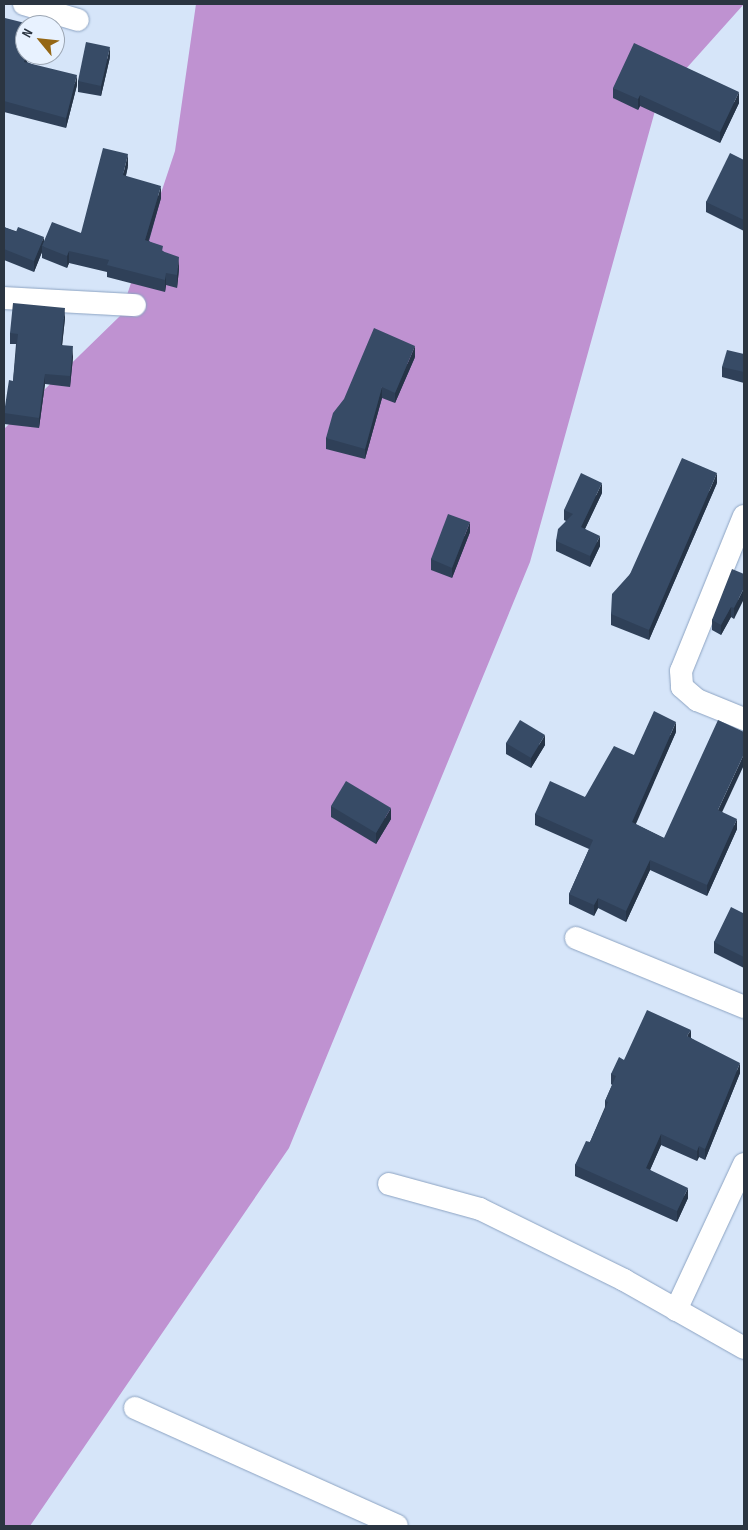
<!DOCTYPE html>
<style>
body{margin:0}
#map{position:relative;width:748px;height:1530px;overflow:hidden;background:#d6e5f9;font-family:"Sofia Sans Condensed",sans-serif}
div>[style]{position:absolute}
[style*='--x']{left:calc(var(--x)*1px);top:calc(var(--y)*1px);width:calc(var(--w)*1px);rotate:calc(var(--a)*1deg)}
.forest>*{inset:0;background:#bf92d1}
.roads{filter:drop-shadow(0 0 1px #8ca3c2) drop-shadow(0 0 1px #8ca3c2)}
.minor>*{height:22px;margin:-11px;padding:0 11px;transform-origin:11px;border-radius:11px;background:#fff}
.wall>*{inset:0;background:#2f4058}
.shaded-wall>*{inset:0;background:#263447}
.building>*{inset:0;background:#374b66}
span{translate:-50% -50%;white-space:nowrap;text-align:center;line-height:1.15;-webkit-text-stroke:5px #e8f2ff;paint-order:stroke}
.frame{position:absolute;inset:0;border:5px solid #2b3541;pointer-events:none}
.north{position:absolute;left:15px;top:15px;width:50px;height:50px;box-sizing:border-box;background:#e8f2ff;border:1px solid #9ca6b3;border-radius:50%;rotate:298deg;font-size:14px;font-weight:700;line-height:20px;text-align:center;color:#2b3541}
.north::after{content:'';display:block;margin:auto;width:18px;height:22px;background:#956715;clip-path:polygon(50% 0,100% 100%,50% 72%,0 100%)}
</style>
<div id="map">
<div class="forest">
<div style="clip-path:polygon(196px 4px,744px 4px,658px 100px,530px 562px,289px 1148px,30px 1526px,4px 1526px,4px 429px,120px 316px,175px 151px)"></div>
</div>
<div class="roads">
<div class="minor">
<div style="--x:24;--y:4;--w:56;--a:16.5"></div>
<div style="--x:4;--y:298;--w:131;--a:3.1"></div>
<div style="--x:744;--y:516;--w:167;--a:112.1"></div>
<div style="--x:681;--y:671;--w:16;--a:86"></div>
<div style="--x:682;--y:687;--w:20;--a:41"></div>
<div style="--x:697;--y:700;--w:51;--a:22"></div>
<div style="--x:576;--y:938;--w:182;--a:22.3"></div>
<div style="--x:389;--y:1184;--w:94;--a:15.4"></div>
<div style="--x:480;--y:1209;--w:161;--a:26.2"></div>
<div style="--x:624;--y:1280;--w:138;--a:29.5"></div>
<div style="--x:676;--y:1310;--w:161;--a:-65"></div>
<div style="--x:135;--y:1408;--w:287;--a:24.2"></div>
</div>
</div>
<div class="wall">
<div style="clip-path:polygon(4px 24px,25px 55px,28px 55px,27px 62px,77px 85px,66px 128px,4px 112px)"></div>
<div style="clip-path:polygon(110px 57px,101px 96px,78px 92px,78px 81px)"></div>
<div style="clip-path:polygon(613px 88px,739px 103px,720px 143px,640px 106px,638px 110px,613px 98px)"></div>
<div style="clip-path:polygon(744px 160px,744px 231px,706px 212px,706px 202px)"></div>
<div style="clip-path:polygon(128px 166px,126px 176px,161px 198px,149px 241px,163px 251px,179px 269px,177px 288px,166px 285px,165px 292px,107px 277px,107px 272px,69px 263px,67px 268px,42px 258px,42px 252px,34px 272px,4px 260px,4px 227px,44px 241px,81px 233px)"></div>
<div style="clip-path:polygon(65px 318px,62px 345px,73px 357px,70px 387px,45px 384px,39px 428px,4px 424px,4px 413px,13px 381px,16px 344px,10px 344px,10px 333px)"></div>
<div style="clip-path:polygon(744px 354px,744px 383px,722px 377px,722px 367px)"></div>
<div style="clip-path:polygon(415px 357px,395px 403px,382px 398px,365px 459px,326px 449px,326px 438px)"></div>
<div style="clip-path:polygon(717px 483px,649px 640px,611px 625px,611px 614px,630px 574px)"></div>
<div style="clip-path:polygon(602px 493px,585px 529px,600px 546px,590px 567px,556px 551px,556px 541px,566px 521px,564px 520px,564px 510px)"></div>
<div style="clip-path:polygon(470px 532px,452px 578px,431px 570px,431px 559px)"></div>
<div style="clip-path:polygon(744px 574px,734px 619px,731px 617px,721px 635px,712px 630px,712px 620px)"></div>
<div style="clip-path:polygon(676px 732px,635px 824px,664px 838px,722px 812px,737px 829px,707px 896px,650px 870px,626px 922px,598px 908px,594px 916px,569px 904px,569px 894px,589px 849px,535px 825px,535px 814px,585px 797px,634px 755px)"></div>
<div style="clip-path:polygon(506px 743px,545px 745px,531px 768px,506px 754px)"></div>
<div style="clip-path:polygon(331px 806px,391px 819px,376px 844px,331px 817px)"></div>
<div style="clip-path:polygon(744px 910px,744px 968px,714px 953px,714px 942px,743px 913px)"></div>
<div style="clip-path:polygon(691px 1038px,740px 1073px,705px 1160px,699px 1157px,697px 1161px,661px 1145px,650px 1170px,688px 1198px,677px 1222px,575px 1176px,575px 1165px,590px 1142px,605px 1107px,605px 1101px,612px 1085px,611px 1084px,611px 1074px,624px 1060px)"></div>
</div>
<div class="shaded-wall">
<div style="clip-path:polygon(110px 47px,110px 57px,101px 96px,101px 86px)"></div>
<div style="clip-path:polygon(26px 55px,28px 55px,24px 72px,24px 62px)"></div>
<div style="clip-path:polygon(77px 75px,77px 85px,66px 128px,66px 118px)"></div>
<div style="clip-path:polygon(739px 92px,739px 103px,720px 143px,720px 132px)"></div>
<div style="clip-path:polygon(640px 95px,640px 106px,638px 110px,638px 99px)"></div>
<div style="clip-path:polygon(128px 154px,128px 166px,123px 187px,123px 175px)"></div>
<div style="clip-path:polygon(161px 186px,161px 198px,145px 252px,145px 240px)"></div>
<div style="clip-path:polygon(44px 237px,44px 247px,42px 246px,42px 252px,34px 272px,34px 261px)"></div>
<div style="clip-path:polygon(69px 251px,69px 263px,67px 268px,67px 256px)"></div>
<div style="clip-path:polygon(179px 257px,179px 269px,177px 288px,177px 275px)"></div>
<div style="clip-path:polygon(166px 273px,166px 285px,165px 292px,165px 280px)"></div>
<div style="clip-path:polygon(65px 308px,65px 318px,61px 356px,61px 345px)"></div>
<div style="clip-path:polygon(73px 346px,73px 357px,70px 387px,70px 376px)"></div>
<div style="clip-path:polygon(415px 346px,415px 357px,395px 403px,395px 393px)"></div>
<div style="clip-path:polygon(45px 374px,45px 384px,39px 428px,39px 418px)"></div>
<div style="clip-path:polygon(382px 387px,382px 398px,365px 459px,365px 449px)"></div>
<div style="clip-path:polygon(717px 473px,717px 483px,649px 640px,649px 630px)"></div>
<div style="clip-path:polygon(602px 483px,602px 493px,581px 537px,581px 527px)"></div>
<div style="clip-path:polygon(470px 522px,470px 532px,452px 578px,452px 568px)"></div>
<div style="clip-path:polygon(600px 536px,600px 546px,590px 567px,590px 556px)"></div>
<div style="clip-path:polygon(744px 588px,744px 599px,734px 619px,734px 608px)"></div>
<div style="clip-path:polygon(731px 607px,731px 617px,721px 635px,721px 625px)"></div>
<div style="clip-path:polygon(676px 722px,676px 732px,632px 833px,632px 822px)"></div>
<div style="clip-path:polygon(545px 735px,545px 745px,531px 768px,531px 758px)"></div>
<div style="clip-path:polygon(744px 754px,744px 765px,718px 821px,718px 810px)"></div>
<div style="clip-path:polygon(391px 808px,391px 819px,376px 844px,376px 833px)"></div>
<div style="clip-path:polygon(737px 819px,737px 829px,707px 896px,707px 885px)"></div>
<div style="clip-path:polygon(650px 860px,650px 870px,626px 922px,626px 911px)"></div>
<div style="clip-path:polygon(598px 898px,598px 908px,594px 916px,594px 905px)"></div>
<div style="clip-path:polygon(691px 1030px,691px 1041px,687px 1036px)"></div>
<div style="clip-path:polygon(740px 1063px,740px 1073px,705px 1160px,705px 1149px)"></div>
<div style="clip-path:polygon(661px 1134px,661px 1145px,646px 1179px,646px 1168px)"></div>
<div style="clip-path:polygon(699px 1146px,699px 1157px,697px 1161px,697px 1151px)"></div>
<div style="clip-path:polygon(688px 1188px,688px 1198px,677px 1222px,677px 1211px)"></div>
</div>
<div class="building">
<div style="clip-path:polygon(5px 18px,33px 25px,25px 25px,25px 55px,26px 55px,24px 62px,77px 75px,66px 118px,4px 101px,4px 24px)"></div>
<div style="clip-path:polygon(86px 42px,110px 47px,101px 86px,78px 81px)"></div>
<div style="clip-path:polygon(634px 43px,739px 92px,720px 132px,640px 95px,638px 99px,613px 88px)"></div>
<div style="clip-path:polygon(103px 148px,128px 154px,123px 175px,161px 186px,145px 240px,163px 246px,162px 251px,179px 257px,177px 275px,166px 273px,165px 280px,107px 265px,109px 260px,69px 251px,67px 256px,42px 246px,52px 222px,81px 233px)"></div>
<div style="clip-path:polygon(730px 153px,744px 160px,744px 220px,706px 202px)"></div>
<div style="clip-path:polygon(4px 227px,16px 232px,18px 227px,44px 237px,34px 261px,4px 249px)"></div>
<div style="clip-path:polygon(13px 303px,65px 308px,61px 345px,73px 346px,70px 376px,45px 374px,39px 418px,4px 413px,9px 380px,13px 381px,18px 334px,10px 333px)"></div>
<div style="clip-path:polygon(374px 328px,415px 346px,395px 393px,382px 387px,365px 449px,326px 438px,333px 413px,344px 399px)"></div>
<div style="clip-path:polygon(727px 350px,744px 354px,744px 372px,722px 367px)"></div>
<div style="clip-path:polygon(682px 458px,717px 473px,649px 630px,611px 614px,612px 594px,630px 574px)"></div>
<div style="clip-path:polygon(581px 473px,602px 483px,581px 527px,600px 536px,590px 556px,556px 541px,558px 529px,573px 514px,564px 510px)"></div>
<div style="clip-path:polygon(448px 514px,470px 522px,452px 568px,431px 559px)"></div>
<div style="clip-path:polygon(732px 569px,744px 574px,744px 588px,734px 608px,731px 607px,721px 625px,712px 620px)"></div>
<div style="clip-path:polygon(654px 711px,676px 722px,632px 822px,664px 838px,718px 720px,744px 732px,744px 754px,718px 810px,737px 819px,707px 885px,650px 860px,626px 911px,598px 898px,594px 905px,569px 894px,593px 840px,535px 814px,550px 781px,585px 797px,614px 746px,634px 755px)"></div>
<div style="clip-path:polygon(520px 720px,545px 735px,531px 758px,506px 743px)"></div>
<div style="clip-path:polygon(346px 781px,391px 808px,376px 833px,331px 806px)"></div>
<div style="clip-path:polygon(731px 907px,743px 913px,744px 910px,744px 957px,714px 942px)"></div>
<div style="clip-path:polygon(647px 1010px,691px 1030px,687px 1036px,740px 1063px,705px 1149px,699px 1146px,697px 1151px,661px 1134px,646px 1168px,688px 1188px,677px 1211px,575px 1165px,586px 1141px,590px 1142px,608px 1102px,605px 1101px,616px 1076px,611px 1074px,619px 1057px,624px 1060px)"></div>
</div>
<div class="frame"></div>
<div class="north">N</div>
</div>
